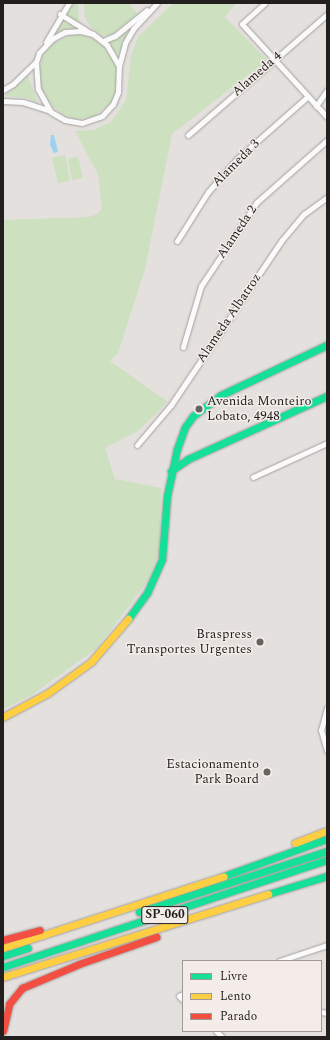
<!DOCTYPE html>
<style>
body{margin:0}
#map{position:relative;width:330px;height:1040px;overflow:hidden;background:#e3e0de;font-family:Spectral,serif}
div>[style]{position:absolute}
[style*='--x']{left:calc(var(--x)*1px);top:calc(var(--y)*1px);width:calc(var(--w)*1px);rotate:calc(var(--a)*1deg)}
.green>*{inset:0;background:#cde0bf}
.water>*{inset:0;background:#9ed0f1}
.roads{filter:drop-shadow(0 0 1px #a4a1a0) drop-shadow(0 0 1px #a4a1a0)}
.street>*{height:5px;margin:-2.5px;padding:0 2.5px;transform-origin:2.5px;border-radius:2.5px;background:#fbfafa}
.fast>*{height:7px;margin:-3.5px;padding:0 3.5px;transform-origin:3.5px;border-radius:3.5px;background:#16e098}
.slow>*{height:7px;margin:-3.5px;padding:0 3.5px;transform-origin:3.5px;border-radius:3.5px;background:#ffcf43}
.jam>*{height:7px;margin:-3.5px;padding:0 3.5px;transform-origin:3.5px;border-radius:3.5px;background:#f24e42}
.dots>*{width:11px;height:11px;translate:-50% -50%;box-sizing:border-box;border:2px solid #f3ece8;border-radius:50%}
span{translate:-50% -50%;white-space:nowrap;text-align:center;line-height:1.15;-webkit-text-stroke:3px #f3ece8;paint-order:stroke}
.shield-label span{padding:1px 3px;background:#f3ece8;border:1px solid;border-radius:3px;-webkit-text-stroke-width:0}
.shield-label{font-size:12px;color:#221f1e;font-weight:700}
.street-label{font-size:13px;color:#221f1e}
.poi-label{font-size:13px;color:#221f1e}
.left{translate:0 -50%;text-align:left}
.right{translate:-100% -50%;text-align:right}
.frame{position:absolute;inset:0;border:4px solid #221f1e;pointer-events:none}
.legend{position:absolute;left:182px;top:960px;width:140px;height:72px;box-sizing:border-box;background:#f3ece8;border:1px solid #9f9a97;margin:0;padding:5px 7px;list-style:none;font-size:12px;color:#221f1e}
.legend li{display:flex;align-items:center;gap:8px;height:20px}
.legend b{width:20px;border:1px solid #9f9a97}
</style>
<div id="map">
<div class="green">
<div style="clip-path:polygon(74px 3px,78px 3px,79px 24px,65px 14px)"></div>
<div style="clip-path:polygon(84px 3px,129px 3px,137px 14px,112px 35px,102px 36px,90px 26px,85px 17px)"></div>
<div style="clip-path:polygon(173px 3px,236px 3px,225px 17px,267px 60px,172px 134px,145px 269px,118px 353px,110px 361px,168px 402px,138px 431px,105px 448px,115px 479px,161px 488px,160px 551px,147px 582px,97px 648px,32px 695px,3px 709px,3px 220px,89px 217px,99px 213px,102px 207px,98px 174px,75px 131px,94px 130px,111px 122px,126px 100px,131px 56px,138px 37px)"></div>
<div style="clip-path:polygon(60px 20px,63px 20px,77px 29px,63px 30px,54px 34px)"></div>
<div style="clip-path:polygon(125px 31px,127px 33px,119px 54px,116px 54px,109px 41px)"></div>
<div style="clip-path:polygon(71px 35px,82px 35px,99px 41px,115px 62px,118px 72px,116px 94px,111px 103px,92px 118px,74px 119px,62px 114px,53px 107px,42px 90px,39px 72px,43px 55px,52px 44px)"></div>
<div style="clip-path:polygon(28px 76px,38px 103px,27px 98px,5px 96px)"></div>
<div style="clip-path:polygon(65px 155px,70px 181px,58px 183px,52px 158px)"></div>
<div style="clip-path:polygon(78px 156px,83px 178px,72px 180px,68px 159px)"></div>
</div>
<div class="water">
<div style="clip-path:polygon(51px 135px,54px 135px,58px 152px,54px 153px,50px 145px)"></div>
</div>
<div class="roads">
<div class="street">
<div style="--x:265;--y:3;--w:31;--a:138"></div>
<div style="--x:242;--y:24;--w:126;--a:47.6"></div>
<div style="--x:60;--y:14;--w:36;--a:32"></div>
<div style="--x:103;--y:41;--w:13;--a:-23"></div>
<div style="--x:115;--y:36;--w:41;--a:-39.1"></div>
<div style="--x:46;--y:42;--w:45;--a:-59.5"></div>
<div style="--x:119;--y:66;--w:24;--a:-120"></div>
<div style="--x:107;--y:45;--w:18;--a:-142"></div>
<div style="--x:93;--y:34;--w:13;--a:-167"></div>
<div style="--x:80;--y:31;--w:15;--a:176"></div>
<div style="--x:65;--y:32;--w:15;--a:152"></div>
<div style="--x:52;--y:39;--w:19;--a:133"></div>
<div style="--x:39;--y:53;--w:9;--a:108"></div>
<div style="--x:36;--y:62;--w:27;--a:86"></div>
<div style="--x:38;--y:89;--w:26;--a:61"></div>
<div style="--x:51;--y:112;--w:16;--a:30"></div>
<div style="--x:65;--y:120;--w:17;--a:10"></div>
<div style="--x:82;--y:123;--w:21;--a:-19"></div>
<div style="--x:102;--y:116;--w:16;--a:-47"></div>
<div style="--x:113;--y:104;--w:13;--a:-67"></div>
<div style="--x:118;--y:92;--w:26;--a:-88"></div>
<div style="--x:119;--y:66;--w:24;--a:-75"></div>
<div style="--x:125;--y:43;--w:16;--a:-60"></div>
<div style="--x:133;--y:29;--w:35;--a:-47"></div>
<div style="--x:3;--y:90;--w:12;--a:-31"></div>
<div style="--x:13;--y:84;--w:32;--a:-44"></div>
<div style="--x:3;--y:101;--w:20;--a:3"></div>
<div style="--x:23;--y:102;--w:28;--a:18"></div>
<div style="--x:316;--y:106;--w:19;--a:-55"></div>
<div style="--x:188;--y:135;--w:184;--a:-41"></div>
<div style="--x:177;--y:241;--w:58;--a:-57.7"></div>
<div style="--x:208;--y:192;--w:45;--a:-48.6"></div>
<div style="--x:238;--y:158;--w:92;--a:-41.5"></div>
<div style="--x:183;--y:347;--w:64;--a:-73.6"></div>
<div style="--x:201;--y:286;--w:101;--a:-56.3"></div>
<div style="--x:257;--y:202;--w:94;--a:-41.5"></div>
<div style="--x:137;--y:445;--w:52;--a:-49.6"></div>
<div style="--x:171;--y:405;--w:199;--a:-56.1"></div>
<div style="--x:282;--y:240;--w:34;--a:-50"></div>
<div style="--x:304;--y:214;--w:29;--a:-36"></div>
<div style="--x:253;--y:477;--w:81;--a:-24.7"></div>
<div style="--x:327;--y:708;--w:23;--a:105"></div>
<div style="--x:321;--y:730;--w:22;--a:74"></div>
<div style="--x:279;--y:961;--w:51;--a:-18.4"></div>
<div style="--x:183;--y:994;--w:4;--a:153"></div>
<div style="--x:179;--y:996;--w:6;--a:45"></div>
<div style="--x:321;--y:1012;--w:6;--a:9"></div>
<div style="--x:216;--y:1031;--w:8;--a:45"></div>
</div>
<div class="fast">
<div style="--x:171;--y:471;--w:21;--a:-35"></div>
<div style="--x:188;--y:459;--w:153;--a:-24.4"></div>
<div style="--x:128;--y:619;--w:32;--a:-54"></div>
<div style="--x:147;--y:593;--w:37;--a:-66"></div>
<div style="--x:162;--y:559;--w:63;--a:-85.5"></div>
<div style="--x:167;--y:496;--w:48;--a:-78"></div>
<div style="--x:177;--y:449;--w:23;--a:-70"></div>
<div style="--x:185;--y:427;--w:14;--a:-54"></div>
<div style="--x:193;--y:416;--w:35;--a:-37"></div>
<div style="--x:221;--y:395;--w:117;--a:-25.3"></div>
<div style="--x:224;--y:876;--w:109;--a:-19.8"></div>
<div style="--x:268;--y:894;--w:62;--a:-17"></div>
<div style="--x:139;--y:912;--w:198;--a:-18"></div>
<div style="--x:3;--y:956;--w:26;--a:-18"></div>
<div style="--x:3;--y:967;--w:341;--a:-18.3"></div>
</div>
<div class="slow">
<div style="--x:3;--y:717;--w:51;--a:-28.1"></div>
<div style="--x:48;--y:693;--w:53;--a:-35.8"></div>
<div style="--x:91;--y:662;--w:57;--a:-49.3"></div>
<div style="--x:295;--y:843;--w:34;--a:-21"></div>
<div style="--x:3;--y:948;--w:232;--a:-18"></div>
<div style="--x:3;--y:977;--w:278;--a:-17.4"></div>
</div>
<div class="jam">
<div style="--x:3;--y:940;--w:38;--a:-15"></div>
<div style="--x:3;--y:1031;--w:28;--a:-77"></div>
<div style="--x:9;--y:1004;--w:21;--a:-51"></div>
<div style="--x:22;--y:988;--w:62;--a:-22.8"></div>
<div style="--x:79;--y:964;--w:82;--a:-19.3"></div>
</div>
</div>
<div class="dots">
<div style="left:199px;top:409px;background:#666361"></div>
<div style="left:260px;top:642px;background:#666361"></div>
<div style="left:267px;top:772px;background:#666361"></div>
</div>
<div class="shield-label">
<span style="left:165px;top:915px">SP-060</span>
</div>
<div class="street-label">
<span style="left:257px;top:74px;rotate:-41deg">Alameda 4</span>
<span style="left:236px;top:163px;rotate:-45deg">Alameda 3</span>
<span style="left:237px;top:232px;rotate:-56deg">Alameda 2</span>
<span style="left:229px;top:318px;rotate:-56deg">Alameda Albatroz</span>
</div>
<div class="poi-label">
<span class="left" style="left:207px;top:409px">Avenida Monteiro<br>Lobato, 4948</span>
<span class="right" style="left:252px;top:642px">Braspress<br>Transportes Urgentes</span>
<span class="right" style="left:259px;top:772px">Estacionamento<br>Park Board</span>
</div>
<div class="frame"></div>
<ul class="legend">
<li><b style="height:5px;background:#16e098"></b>Livre</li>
<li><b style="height:5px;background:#ffcf43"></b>Lento</li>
<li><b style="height:5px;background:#f24e42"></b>Parado</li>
</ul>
</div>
